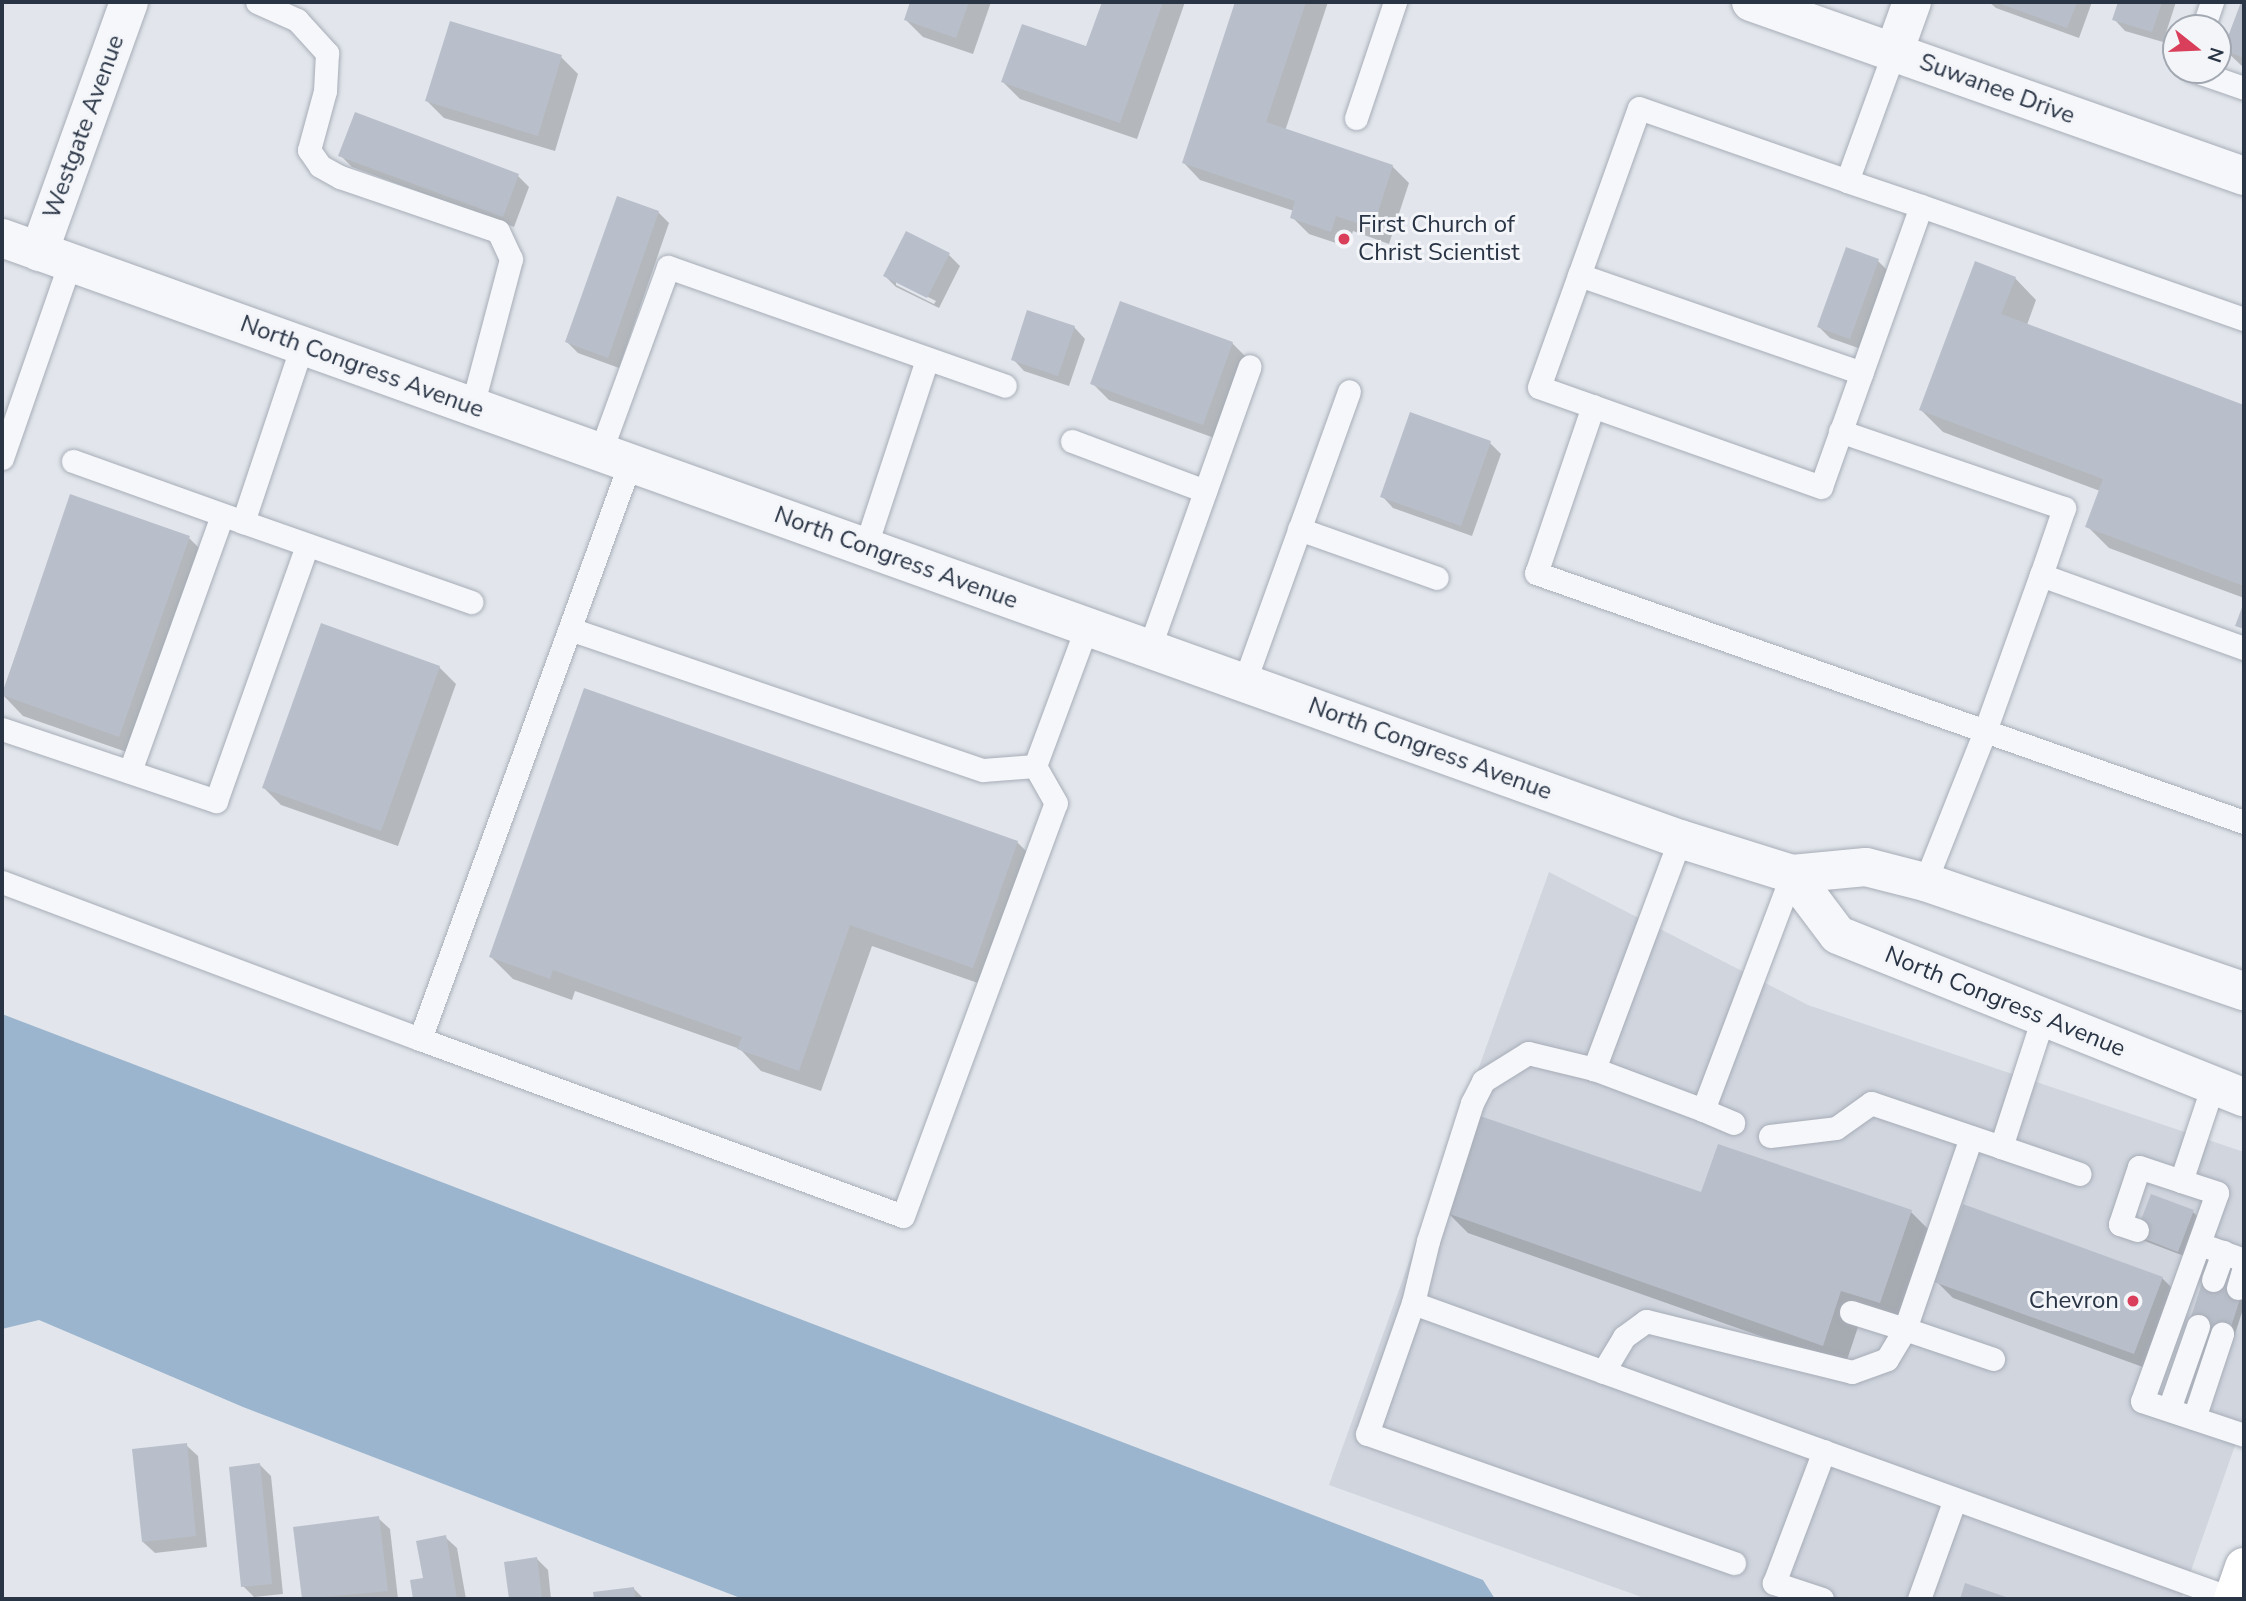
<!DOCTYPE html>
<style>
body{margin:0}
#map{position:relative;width:2246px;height:1601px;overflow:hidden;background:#e2e6ec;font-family:"Nunito Sans",sans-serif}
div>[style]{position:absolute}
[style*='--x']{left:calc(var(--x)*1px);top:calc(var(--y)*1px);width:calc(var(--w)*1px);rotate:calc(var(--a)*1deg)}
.built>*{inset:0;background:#d0d5de}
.water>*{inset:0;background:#9bb5ce}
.shadow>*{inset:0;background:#0003}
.building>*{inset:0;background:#b9bfca}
.roads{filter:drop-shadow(0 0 2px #a7adb7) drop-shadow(0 0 2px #a7adb7)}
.service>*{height:23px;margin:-11.5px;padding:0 11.5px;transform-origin:11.5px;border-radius:11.5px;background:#f6f7fa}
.minor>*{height:38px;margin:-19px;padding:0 19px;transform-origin:19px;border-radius:19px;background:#f6f7fa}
.tertiary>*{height:38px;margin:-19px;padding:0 19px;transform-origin:19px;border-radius:19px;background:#f6f7fa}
.primary>*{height:38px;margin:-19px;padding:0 19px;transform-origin:19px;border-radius:19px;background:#fff}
.dots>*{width:19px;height:19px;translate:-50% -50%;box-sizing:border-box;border:4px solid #f3f5f9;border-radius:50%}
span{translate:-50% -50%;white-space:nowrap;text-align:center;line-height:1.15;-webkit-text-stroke:6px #f3f5f9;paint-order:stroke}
.street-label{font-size:24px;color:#293445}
.poi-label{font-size:24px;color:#293445}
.left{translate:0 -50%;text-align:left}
.right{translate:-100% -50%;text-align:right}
.frame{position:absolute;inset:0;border:4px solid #293445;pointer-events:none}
.north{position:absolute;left:2162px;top:14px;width:70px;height:70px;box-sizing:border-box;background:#f3f5f9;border:2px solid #a2a8b1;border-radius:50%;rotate:108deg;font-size:19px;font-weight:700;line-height:28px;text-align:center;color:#293445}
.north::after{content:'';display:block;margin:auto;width:24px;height:32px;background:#d93f5a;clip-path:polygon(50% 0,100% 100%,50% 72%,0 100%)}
</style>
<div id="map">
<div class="built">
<div style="clip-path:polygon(1549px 872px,1808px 1005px,2244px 1152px,2244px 1420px,2181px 1599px,1647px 1599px,1329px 1485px)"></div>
</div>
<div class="water">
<div style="clip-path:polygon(2px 1014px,1483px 1580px,1495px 1599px,743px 1599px,243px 1407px,39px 1320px,2px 1329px)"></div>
</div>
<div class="shadow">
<div style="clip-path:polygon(912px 2px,991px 2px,973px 54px,923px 37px,906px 20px)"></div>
<div style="clip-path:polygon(1104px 2px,1185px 2px,1137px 139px,1020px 99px,1003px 82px,1087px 48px)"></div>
<div style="clip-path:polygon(1237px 2px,1328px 2px,1285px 131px,1392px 166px,1409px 183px,1389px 244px,1353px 231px,1348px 247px,1309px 234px,1292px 217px,1294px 211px,1200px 180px,1184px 163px)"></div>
<div style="clip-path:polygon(1989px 2px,2092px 2px,2079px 38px,1996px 8px)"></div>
<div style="clip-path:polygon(2119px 2px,2176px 2px,2163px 42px,2125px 31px,2114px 19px)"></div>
<div style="clip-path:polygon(2242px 2px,2244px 2px,2244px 68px,2225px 50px)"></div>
<div style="clip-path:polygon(451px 23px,561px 57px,578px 74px,555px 151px,444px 118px,427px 101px)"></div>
<div style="clip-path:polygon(340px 155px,518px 176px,529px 187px,514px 227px,352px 167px)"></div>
<div style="clip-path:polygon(658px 212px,669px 223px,619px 368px,578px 353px,567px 342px)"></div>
<div style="clip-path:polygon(evenodd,907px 233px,949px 255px,960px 266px,939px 308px,896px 287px,885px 276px,907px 233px,896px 281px,936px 301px,934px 304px,896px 285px,896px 281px)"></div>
<div style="clip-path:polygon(1878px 261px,1889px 272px,1861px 349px,1830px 338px,1819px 327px)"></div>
<div style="clip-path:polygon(2015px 278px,2036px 300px,2027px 325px,2244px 407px,2244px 598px,2109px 548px,2087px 526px,2100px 491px,1943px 432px,1921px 410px)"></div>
<div style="clip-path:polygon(1074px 327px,1085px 339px,1069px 386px,1024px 371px,1013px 359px)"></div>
<div style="clip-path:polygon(1232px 343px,1249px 360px,1220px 440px,1109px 400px,1092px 383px)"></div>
<div style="clip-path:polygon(1490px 443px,1501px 454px,1472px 536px,1393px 508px,1382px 496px)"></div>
<div style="clip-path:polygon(71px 496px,189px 538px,211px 560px,141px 757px,23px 716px,2px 694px)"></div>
<div style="clip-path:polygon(439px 667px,456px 684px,398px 846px,281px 805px,264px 788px)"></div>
<div style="clip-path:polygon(1017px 842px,1039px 864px,995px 989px,872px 946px,821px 1091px,761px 1071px,740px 1049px,575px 991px,572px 1000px,513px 979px,491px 957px)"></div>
<div style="clip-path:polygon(1703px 1194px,1911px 1212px,1933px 1234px,1902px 1324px,1863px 1312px,1845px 1366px,1468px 1233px,1446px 1211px)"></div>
<div style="clip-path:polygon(2193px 1212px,2198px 1217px,2184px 1256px,2142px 1240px,2137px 1235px)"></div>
<div style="clip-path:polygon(2162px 1278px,2179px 1295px,2151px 1370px,1953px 1298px,1936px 1281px)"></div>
<div style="clip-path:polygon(2244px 1293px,2244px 1306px,2233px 1340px,2196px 1328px)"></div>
<div style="clip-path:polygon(186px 1445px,198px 1456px,207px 1547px,155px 1553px,143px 1542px)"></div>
<div style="clip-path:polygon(260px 1465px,271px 1476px,283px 1594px,254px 1597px,243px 1586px)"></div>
<div style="clip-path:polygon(378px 1518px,390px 1529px,398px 1599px,304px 1599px,295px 1529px)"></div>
<div style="clip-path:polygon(445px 1537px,457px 1548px,466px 1599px,415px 1599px,412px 1582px,425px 1579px)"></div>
<div style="clip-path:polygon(537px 1559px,548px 1570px,551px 1599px,510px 1599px,506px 1563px)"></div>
<div style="clip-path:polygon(634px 1589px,644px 1599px,596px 1599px,595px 1593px)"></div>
</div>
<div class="building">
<div style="clip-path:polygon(910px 2px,969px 2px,956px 38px,904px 20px)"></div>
<div style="clip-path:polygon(1102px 2px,1163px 2px,1120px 123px,1001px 82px,1022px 24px,1086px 46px)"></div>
<div style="clip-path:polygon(1235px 2px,1306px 2px,1266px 122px,1393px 165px,1373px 228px,1336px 216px,1331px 232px,1290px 218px,1295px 201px,1182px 163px)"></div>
<div style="clip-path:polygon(1995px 2px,2077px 2px,2067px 28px)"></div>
<div style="clip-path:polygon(2118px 2px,2162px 2px,2152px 32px,2112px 20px)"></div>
<div style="clip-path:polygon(2241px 2px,2244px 2px,2244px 58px,2223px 50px)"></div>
<div style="clip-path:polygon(450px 21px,562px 55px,538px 136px,425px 101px)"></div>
<div style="clip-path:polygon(355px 112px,519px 174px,503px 217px,338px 156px)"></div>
<div style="clip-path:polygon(617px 196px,659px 211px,608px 358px,565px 342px)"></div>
<div style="clip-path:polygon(906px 231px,950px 253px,927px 298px,883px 276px)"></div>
<div style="clip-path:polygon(1846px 247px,1879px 259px,1850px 339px,1817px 327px)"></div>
<div style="clip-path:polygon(1975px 261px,2016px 277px,2001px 314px,2244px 405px,2244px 586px,2085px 527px,2103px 479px,1919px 410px)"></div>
<div style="clip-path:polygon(1120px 301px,1233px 342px,1203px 425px,1090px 384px)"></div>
<div style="clip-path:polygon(1027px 310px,1075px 326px,1058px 376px,1011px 360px)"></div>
<div style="clip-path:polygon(1410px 412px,1491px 441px,1461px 526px,1380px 497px)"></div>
<div style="clip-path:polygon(70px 494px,190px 536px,119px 737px,2px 695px)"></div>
<div style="clip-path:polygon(2244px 602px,2244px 629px,2235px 626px)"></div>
<div style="clip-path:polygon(321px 623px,440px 666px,381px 831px,262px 788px)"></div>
<div style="clip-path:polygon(584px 688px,1018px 841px,973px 968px,850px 925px,799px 1071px,737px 1049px,742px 1037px,553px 970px,550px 979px,489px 957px)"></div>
<div style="clip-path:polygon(1477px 1115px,1701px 1192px,1718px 1144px,1912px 1210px,1880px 1303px,1841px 1291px,1823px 1346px,1444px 1212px)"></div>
<div style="clip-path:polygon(2151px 1194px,2194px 1210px,2178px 1252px,2135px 1235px)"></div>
<div style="clip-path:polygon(1963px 1204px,2163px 1277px,2134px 1354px,1934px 1282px)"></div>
<div style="clip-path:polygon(2204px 1277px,2243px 1290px,2228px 1336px,2189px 1323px)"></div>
<div style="clip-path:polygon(187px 1443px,196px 1536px,142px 1542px,132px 1449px)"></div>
<div style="clip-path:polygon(260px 1463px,272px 1584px,241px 1587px,229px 1467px)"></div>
<div style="clip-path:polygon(379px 1516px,388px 1591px,302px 1599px,293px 1527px)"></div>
<div style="clip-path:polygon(446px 1535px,457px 1599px,413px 1599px,410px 1580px,423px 1578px,416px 1541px)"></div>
<div style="clip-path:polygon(537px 1557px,542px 1599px,509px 1599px,504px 1562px)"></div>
<div style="clip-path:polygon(1965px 1583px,2012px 1599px,1960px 1599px)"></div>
<div style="clip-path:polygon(634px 1587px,635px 1599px,594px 1599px,593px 1592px)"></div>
</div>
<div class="roads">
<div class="service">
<div style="--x:257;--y:2;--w:44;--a:24.2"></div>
<div style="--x:297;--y:20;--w:45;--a:47.7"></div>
<div style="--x:327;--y:53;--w:38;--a:93"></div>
<div style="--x:325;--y:91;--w:61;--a:105.2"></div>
<div style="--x:309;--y:150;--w:19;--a:55"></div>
<div style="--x:320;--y:166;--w:23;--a:29"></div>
<div style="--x:340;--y:177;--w:167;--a:18.9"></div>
<div style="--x:498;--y:231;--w:31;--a:65"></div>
<div style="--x:511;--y:259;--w:153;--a:104.8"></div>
<div style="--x:2203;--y:28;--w:28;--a:-71"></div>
<div style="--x:2192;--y:70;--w:55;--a:19.1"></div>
<div style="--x:1356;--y:118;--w:122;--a:-71.4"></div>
<div style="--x:1847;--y:181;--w:137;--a:-70"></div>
<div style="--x:1921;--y:206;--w:298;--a:109.6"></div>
<div style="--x:1821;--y:487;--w:299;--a:-160.5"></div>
<div style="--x:1539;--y:387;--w:296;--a:-70.3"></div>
<div style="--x:1639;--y:108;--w:220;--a:19.3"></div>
<div style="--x:1847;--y:181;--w:78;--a:18.7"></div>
<div style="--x:1921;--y:206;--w:342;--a:19.3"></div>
<div style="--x:1579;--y:275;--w:299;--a:19.1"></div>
<div style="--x:1593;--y:406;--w:176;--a:108.8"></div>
<div style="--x:1536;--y:573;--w:751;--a:19.38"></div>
<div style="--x:1840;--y:431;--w:237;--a:19"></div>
<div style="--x:2064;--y:508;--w:71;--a:108.9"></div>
<div style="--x:1072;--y:441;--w:142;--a:20.6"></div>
<div style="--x:600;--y:453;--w:198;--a:-69.9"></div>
<div style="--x:668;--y:267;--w:357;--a:19.4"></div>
<div style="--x:2;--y:458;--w:207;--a:-70.8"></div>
<div style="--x:73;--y:461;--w:181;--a:19.7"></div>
<div style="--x:243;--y:522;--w:186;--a:-71.5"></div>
<div style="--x:243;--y:522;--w:242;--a:19.3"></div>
<div style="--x:1299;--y:529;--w:146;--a:19.5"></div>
<div style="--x:865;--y:548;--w:199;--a:-71.8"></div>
<div style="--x:570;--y:629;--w:436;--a:18.9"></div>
<div style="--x:983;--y:770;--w:52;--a:-4.4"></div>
<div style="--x:1149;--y:649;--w:300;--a:-70.4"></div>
<div style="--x:1244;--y:683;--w:310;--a:-70.2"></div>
<div style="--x:2;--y:729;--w:226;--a:18.6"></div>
<div style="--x:216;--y:801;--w:272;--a:-70.4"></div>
<div style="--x:130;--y:771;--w:272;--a:-70.2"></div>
<div style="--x:1680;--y:839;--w:246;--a:110.5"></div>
<div style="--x:1594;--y:1069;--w:116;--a:20.6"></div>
<div style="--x:1703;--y:1110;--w:252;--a:-69.3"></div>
<div style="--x:2;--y:882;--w:447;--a:20.6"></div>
<div style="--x:420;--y:1039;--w:613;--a:-69.97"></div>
<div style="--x:1925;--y:882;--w:162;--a:-68.3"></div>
<div style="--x:1985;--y:731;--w:166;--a:-70.3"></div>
<div style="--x:2041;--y:575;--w:216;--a:19.8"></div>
<div style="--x:420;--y:1039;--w:514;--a:20.13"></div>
<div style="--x:903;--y:1216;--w:440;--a:-69.7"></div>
<div style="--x:1056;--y:803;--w:43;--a:-119.6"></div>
<div style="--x:1035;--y:766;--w:149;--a:-69.6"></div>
<div style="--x:2213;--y:1085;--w:101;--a:108.4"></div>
<div style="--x:2181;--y:1181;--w:38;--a:18"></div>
<div style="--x:2217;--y:1193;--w:221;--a:109.8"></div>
<div style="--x:2142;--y:1401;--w:108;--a:18.4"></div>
<div style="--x:1703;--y:1110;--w:33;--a:23"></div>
<div style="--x:1770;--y:1136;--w:66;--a:-6.9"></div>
<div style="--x:1836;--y:1128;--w:43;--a:-35.5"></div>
<div style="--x:1871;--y:1103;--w:137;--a:18.7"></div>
<div style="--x:2001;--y:1147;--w:136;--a:-72"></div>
<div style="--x:2001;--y:1147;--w:83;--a:18.9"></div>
<div style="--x:2137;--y:1230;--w:18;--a:-161"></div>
<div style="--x:2120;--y:1224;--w:60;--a:-71.6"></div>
<div style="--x:2139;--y:1167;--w:44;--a:18.4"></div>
<div style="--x:2200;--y:1244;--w:47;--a:20"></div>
<div style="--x:2213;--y:1280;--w:30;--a:-70"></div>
<div style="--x:2238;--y:1288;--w:22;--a:-74"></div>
<div style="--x:1413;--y:1303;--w:64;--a:-76.4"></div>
<div style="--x:1428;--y:1241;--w:145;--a:-72.3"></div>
<div style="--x:1472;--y:1103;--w:25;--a:-63"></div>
<div style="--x:1483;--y:1081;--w:53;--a:-31.9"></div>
<div style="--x:1528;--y:1053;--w:68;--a:13.6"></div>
<div style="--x:1851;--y:1312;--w:57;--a:17.5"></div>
<div style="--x:1905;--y:1329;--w:203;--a:-71"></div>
<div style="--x:1603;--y:1372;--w:41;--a:-59"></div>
<div style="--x:1624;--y:1337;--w:27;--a:-36"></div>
<div style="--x:1646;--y:1321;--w:212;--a:13.9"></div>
<div style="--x:1852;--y:1372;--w:37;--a:-20"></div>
<div style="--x:1887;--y:1359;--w:35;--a:-59"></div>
<div style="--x:1905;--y:1329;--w:93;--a:18.8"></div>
<div style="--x:2169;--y:1409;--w:88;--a:-70.7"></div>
<div style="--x:2194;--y:1418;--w:89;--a:-71.6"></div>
<div style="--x:1734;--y:1563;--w:389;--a:-160.6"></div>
<div style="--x:1367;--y:1434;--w:139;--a:-70.7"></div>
<div style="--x:1413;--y:1303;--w:872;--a:19.85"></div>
<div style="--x:1822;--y:1599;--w:51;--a:-161.6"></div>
<div style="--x:1774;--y:1583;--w:141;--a:-69.3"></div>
<div style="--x:1919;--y:1599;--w:106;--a:-70.2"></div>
</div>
<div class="minor">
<div style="--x:1751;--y:2;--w:523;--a:19.44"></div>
<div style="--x:1894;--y:52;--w:53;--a:-70.2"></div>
</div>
<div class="tertiary">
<div style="--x:2;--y:238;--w:1782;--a:19.71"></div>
<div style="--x:1680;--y:839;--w:117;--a:17.4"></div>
<div style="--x:1792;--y:874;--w:74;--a:-5.4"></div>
<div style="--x:1866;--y:867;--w:61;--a:14.3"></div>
<div style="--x:1925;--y:882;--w:337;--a:18.9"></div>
<div style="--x:39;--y:252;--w:266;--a:-70.2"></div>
<div style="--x:1792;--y:874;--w:76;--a:53"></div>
<div style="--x:1838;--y:935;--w:437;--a:21.8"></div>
</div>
<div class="primary">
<div style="--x:2233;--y:1599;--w:34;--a:-71"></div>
</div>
</div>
<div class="dots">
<div style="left:1344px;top:239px;background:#d93f5a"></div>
<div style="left:2133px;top:1301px;background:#d93f5a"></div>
</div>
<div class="street-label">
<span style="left:1997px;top:89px;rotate:20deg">Suwanee Drive</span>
<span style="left:84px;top:127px;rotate:-70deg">Westgate Avenue</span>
<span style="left:362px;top:367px;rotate:20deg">North Congress Avenue</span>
<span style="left:896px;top:558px;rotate:20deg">North Congress Avenue</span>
<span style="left:1430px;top:749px;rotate:20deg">North Congress Avenue</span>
<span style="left:2005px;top:1002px;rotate:22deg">North Congress Avenue</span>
</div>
<div class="poi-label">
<span class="left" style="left:1358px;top:239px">First Church of<br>Christ Scientist</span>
<span class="right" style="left:2119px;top:1301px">Chevron</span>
</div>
<div class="frame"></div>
<div class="north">N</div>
</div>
